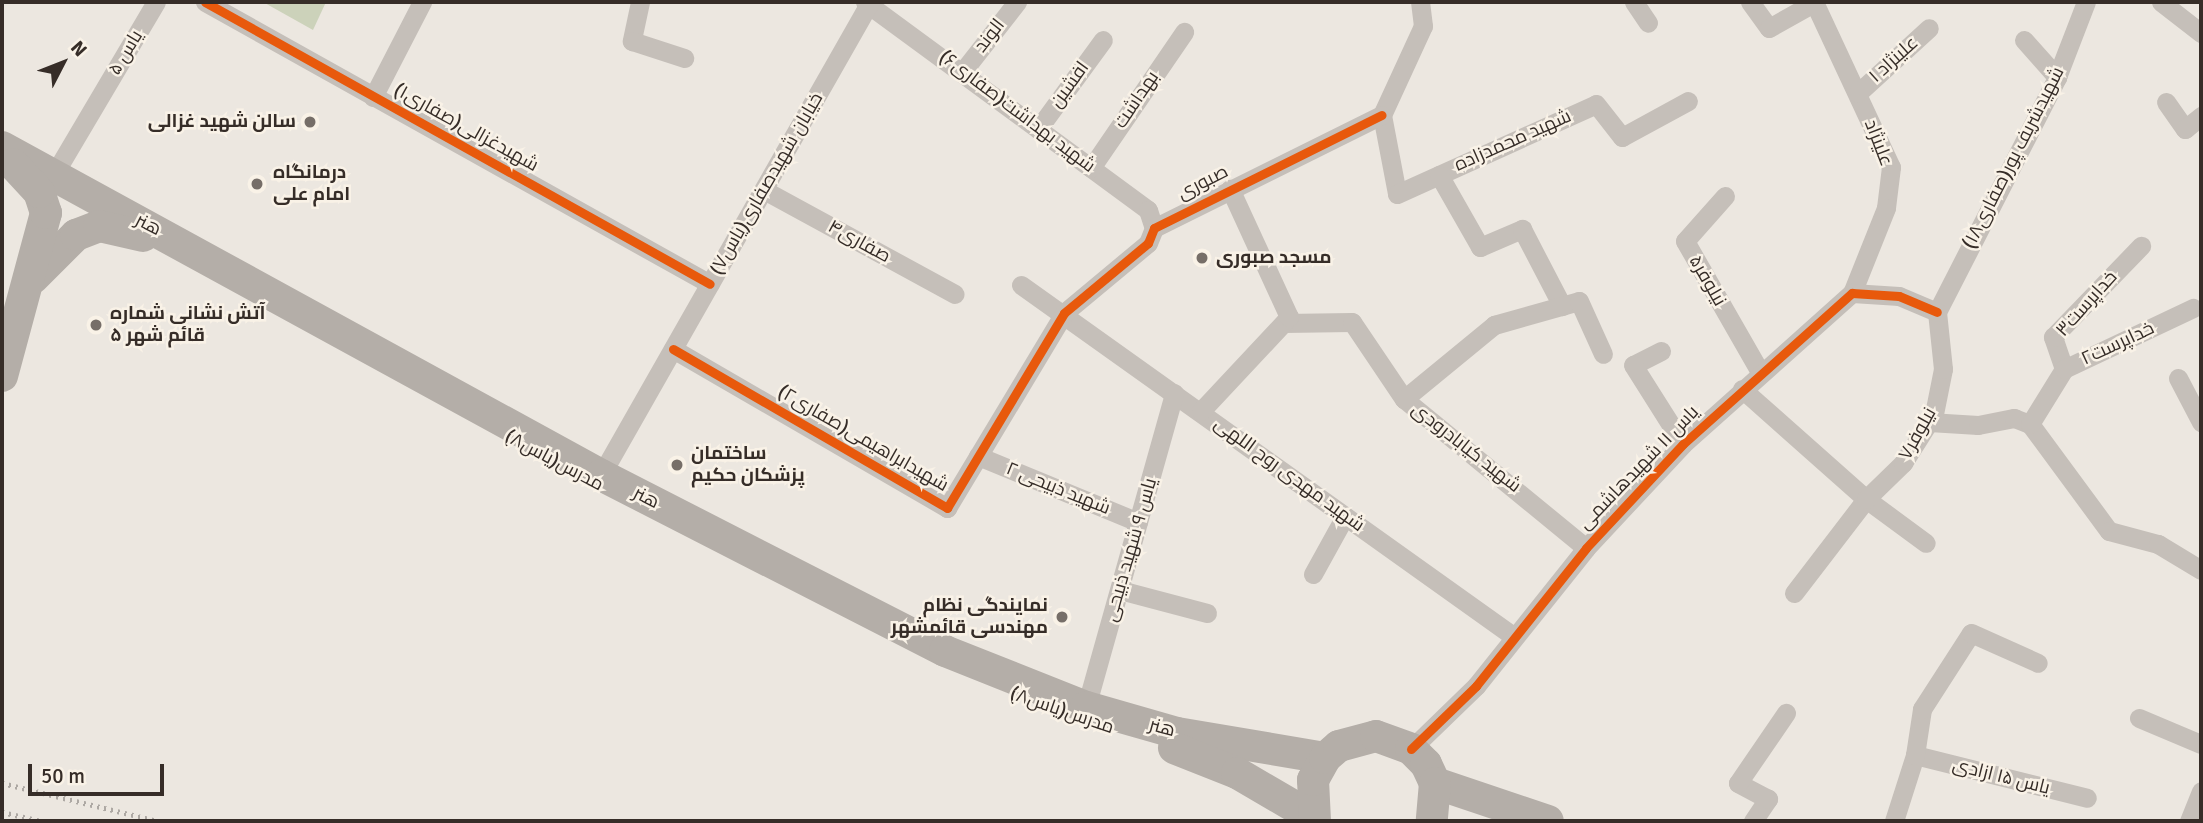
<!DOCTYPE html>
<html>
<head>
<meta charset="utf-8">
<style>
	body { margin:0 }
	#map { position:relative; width:2203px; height:823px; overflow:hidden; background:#ece7e0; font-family:Signika,Cairo,sans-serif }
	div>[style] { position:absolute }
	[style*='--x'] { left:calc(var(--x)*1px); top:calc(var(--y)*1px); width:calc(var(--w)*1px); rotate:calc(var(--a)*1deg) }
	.green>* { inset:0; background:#ccd2ba }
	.street>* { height:19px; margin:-9.5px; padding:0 9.5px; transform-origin:9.5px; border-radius:9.5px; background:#c5bfb9 }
	.primary>* { height:32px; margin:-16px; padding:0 16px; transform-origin:16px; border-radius:16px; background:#b4aea8 }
	.rail>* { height:5px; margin-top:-2.5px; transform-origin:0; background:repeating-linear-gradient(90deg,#ada8a3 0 2px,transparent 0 7px) }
	.cycleway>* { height:9px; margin:-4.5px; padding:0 4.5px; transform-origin:4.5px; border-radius:4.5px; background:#e8590c }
	.dots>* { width:19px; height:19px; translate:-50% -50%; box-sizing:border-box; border:4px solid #f9f2e7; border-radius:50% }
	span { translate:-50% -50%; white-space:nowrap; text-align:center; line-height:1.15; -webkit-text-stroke:5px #f9f2e7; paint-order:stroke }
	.street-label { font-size:19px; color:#362d28 }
	.poi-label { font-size:19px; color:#362d28; font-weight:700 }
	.right { translate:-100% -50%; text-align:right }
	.left { translate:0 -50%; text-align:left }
	.frame { position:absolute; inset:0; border:4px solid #362d28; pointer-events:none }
	.north { position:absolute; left:28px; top:28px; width:70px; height:70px; -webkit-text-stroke:5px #f9f2e7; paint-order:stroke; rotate:48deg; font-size:19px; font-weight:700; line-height:28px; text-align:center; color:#362d28 }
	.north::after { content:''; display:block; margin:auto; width:24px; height:32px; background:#362d28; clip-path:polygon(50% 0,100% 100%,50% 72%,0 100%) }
	.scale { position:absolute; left:28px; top:764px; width:136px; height:32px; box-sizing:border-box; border:4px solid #362d28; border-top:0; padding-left:9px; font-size:21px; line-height:24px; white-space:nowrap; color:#362d28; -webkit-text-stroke:5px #f9f2e7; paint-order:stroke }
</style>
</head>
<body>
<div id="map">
	<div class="green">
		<i style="clip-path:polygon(263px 2px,326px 2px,313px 30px)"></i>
	</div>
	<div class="street">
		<i style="--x:205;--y:2;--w:578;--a:29.18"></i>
		<i style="--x:640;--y:2;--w:40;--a:102"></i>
		<i style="--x:632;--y:41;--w:55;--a:18.1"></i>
		<i style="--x:865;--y:2;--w:351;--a:36.3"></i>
		<i style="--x:1148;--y:210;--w:19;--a:72"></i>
		<i style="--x:1634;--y:2;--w:25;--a:56"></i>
		<i style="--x:1750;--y:2;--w:32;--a:54"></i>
		<i style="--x:1769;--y:28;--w:47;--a:-29.3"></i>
		<i style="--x:1814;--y:2;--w:182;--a:65"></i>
		<i style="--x:1891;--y:167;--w:41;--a:97"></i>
		<i style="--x:1886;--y:208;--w:92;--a:111.8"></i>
		<i style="--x:2161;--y:2;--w:51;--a:37.8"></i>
		<i style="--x:2024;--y:40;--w:50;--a:48.3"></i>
		<i style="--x:963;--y:71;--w:88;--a:-52"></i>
		<i style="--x:1858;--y:93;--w:96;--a:-42.5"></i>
		<i style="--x:373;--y:97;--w:107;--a:-62.7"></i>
		<i style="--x:2166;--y:102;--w:33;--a:55"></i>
		<i style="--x:2185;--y:129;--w:21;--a:-39"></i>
		<i style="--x:1382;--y:115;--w:80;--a:79.2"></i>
		<i style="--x:1397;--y:194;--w:218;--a:-24.3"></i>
		<i style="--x:1596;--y:104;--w:42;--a:51.8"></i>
		<i style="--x:1622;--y:137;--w:75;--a:-28.6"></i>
		<i style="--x:1382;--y:115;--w:98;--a:-65.3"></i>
		<i style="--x:1423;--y:26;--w:24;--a:-97"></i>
		<i style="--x:1038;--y:129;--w:110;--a:-53.9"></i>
		<i style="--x:1091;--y:168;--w:165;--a:-55.6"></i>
		<i style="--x:1439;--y:175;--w:83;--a:60.3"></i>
		<i style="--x:1480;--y:247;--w:46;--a:-23.2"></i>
		<i style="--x:1522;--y:229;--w:87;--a:62.5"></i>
		<i style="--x:53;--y:176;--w:202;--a:-59.4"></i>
		<i style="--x:764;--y:190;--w:217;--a:28.6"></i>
		<i style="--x:1725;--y:196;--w:60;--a:131.6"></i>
		<i style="--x:1685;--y:241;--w:151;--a:60.2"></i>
		<i style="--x:1021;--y:285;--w:604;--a:35.5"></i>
		<i style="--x:1937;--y:312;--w:264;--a:-62.9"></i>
		<i style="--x:2057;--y:77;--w:80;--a:-68.9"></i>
		<i style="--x:1284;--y:323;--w:68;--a:-0.8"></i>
		<i style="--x:1352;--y:322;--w:93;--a:56"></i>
		<i style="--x:1404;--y:399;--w:235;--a:39.3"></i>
		<i style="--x:673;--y:349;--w:317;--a:30.1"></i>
		<i style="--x:947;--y:508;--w:227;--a:-59"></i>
		<i style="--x:1064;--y:313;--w:109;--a:-39.8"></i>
		<i style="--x:1148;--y:243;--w:16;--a:-68"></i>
		<i style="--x:1154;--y:228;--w:254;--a:-26.4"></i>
		<i style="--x:1661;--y:351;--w:31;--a:153"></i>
		<i style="--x:1633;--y:365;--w:93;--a:57.7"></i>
		<i style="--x:2064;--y:369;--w:34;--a:-109"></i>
		<i style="--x:2053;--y:337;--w:127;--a:-46"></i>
		<i style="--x:2178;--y:378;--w:50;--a:62.4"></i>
		<i style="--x:1742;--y:389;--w:166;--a:41.6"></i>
		<i style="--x:1866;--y:499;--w:74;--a:36.3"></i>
		<i style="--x:1404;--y:399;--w:117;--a:-39.4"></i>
		<i style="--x:1494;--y:325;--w:88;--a:-15.8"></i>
		<i style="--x:1579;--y:301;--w:58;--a:65.6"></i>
		<i style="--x:1201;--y:411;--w:129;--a:-46.9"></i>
		<i style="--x:1289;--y:317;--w:141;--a:-114.7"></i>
		<i style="--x:1929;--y:422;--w:49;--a:3.5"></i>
		<i style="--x:1978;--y:425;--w:37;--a:-11"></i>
		<i style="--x:2014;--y:418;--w:17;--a:21"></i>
		<i style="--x:2030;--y:424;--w:133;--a:53.6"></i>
		<i style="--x:2109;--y:531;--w:51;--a:14.9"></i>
		<i style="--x:2158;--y:544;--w:50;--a:31.2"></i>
		<i style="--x:2030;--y:424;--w:65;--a:-58.3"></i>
		<i style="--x:2064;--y:369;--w:143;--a:-25.3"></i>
		<i style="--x:978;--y:456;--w:173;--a:22.4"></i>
		<i style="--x:601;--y:475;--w:544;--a:-60.37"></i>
		<i style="--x:1313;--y:574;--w:66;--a:-61.1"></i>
		<i style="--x:1120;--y:590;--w:90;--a:14.8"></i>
		<i style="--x:1794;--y:593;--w:118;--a:-52.5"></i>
		<i style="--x:1866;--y:499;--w:52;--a:-44.2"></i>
		<i style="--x:1903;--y:463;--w:58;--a:-57.7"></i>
		<i style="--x:1934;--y:414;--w:46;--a:-78.7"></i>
		<i style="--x:1943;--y:369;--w:57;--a:-96"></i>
		<i style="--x:1086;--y:707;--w:326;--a:-74.3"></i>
		<i style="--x:2139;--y:718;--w:67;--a:22.8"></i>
		<i style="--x:1411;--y:749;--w:91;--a:-44.1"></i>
		<i style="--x:1476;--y:686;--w:176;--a:-51.4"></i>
		<i style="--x:1586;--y:548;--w:142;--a:-47"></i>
		<i style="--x:1683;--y:444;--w:227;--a:-41.8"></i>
		<i style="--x:1852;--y:293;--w:47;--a:3.7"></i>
		<i style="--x:1899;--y:296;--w:41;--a:22.8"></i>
		<i style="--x:1915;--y:755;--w:177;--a:14"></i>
		<i style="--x:1753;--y:821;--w:27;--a:-56"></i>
		<i style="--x:1768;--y:799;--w:34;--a:-152"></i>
		<i style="--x:1738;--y:783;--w:85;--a:-55.6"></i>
		<i style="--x:1894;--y:821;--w:69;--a:-72.3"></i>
		<i style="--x:1915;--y:755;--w:47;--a:-81.3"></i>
		<i style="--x:1922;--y:709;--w:90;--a:-57.2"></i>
		<i style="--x:1971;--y:633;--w:73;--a:24.1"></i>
		<i style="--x:2189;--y:821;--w:32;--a:-68"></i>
	</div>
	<div class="primary">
		<i style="--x:2;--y:147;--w:683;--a:28.7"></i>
		<i style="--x:601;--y:475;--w:386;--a:27.1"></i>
		<i style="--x:945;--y:651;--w:152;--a:21.7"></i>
		<i style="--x:1086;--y:707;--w:95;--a:15.9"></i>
		<i style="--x:1177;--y:733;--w:150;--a:9.6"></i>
		<i style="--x:33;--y:278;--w:61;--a:-45"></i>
		<i style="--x:76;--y:235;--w:25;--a:-21"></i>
		<i style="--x:99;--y:226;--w:45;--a:12.8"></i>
		<i style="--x:2;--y:376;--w:169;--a:-74.9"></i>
		<i style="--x:46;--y:213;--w:22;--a:-108"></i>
		<i style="--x:39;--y:192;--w:38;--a:-133"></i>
		<i style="--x:1174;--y:748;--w:68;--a:21.6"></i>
		<i style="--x:1237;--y:773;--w:89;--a:30.3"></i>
		<i style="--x:1435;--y:783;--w:119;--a:18.6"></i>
		<i style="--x:1315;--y:821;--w:41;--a:-92.8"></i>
		<i style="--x:1313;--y:780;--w:25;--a:-61"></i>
		<i style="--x:1325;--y:758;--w:18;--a:-41"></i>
		<i style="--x:1339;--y:746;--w:38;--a:-15"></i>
		<i style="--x:1376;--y:736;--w:37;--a:20"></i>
		<i style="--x:1411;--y:749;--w:21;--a:45"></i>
		<i style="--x:1426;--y:764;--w:21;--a:65"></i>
		<i style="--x:1435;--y:783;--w:38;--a:95"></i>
	</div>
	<div class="rail">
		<i style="--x:2;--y:783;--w:161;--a:13.7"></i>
		<i style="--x:2;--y:812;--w:39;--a:13"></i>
	</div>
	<div class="cycleway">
		<i style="--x:205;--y:2;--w:578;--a:29.18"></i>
		<i style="--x:673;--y:349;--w:317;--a:30.1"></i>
		<i style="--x:947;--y:508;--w:227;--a:-59"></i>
		<i style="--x:1064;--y:313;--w:109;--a:-39.8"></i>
		<i style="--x:1148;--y:243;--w:16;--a:-68"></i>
		<i style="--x:1154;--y:228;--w:254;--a:-26.4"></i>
		<i style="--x:1411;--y:749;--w:91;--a:-44.1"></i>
		<i style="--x:1476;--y:686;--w:176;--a:-51.4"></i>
		<i style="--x:1586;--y:548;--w:142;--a:-47"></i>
		<i style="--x:1683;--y:444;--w:227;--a:-41.8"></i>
		<i style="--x:1852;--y:293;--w:47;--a:3.7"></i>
		<i style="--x:1899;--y:296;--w:41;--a:22.8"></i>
	</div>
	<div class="dots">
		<i style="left:310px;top:122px;background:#766e68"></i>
		<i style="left:257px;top:184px;background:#766e68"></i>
		<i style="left:1202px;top:258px;background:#766e68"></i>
		<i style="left:96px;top:325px;background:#766e68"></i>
		<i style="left:677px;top:465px;background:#766e68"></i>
		<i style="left:1062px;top:617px;background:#766e68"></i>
	</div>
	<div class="street-label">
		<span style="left:990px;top:36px;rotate:-52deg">الوند</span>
		<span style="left:126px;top:53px;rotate:-59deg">یاس ۵</span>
		<span style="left:1894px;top:60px;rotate:-42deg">علینژاد ۱</span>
		<span style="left:1070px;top:85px;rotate:-54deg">افشین</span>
		<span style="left:1137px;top:100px;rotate:-56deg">بهداشت</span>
		<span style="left:1017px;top:112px;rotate:37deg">شهید بهداشت(صفاری۶)</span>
		<span style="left:466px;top:128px;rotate:29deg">شهیدغزالی(صفاری۱)</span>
		<span style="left:1513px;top:141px;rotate:-24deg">شهید محمدزاده</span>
		<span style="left:1878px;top:143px;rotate:69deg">علینژاد</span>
		<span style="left:2014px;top:158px;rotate:-63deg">شهیدشریف پور(صفاری۱۸)</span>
		<span style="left:1203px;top:183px;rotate:-27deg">صبوری</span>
		<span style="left:767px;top:184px;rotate:-60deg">خیابان شهیدصفاری(یاس۷)</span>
		<span style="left:148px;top:225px;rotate:27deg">هنر</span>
		<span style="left:859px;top:242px;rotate:29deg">صفاری۴</span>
		<span style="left:1707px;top:281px;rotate:60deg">نیلوفر۵</span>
		<span style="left:2087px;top:304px;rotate:-48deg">خداپرست۳</span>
		<span style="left:2118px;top:344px;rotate:-25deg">خداپرست۲</span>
		<span style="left:1918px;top:434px;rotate:-61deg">نیلوفر۷</span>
		<span style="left:863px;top:439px;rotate:30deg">شهیدابراهیمی(صفاری۲)</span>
		<span style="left:1466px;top:448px;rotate:38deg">شهید کیابادرودی</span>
		<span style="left:554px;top:461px;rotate:28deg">مدرس(یاس۸)</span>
		<span style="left:1639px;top:468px;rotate:-46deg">یاس ۱۱ شهیدهاشمی</span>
		<span style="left:1289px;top:475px;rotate:36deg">شهید مهدی روح اللهی</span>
		<span style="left:1058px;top:489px;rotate:22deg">شهید ذبیحی ۲</span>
		<span style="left:646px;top:498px;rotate:27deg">هنر</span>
		<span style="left:1131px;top:550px;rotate:-74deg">یاس ۹ شهید ذبیحی</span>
		<span style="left:1062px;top:711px;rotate:19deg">مدرس(یاس۸)</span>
		<span style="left:1162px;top:728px;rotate:15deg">هنر</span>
		<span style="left:2001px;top:777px;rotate:14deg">یاس ۱۵ ازادی</span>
	</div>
	<div class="poi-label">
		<span class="right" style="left:296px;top:122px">سالن شهید غزالی</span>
		<span class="left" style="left:273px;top:184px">درمانگاه<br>امام علی</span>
		<span class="left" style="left:1216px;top:258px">مسجد صبوری</span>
		<span class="left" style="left:110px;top:325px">آتش نشانی شماره<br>۵ قائم شهر</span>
		<span class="left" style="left:691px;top:465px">ساختمان<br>پزشکان حکیم</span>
		<span class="right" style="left:1048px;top:617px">نمایندگی نظام<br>مهندسی قائمشهر</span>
	</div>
	<div class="frame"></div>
	<div class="north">N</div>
	<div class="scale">50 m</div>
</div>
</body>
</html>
